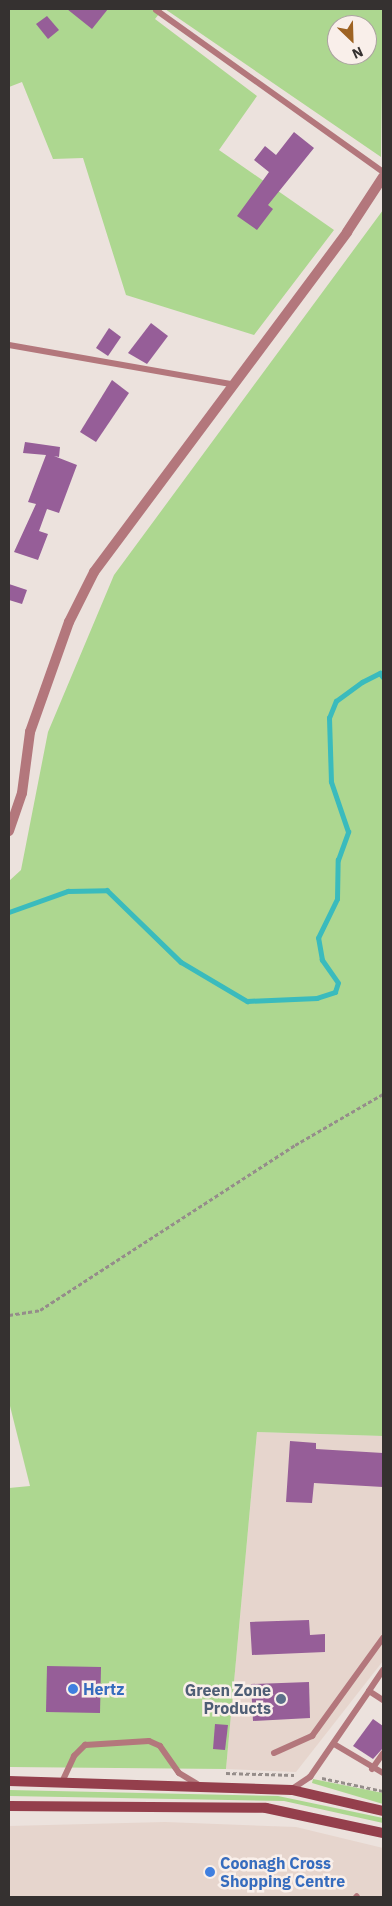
<!DOCTYPE html>
<html>
<head>
<meta charset="utf-8">
<style>
	body { margin:0 }
	#map { position:relative; width:392px; height:1906px; overflow:hidden; background:#ece2dd; font-family:"IBM Plex Sans",sans-serif }
	div>[style] { position:absolute }
	[style*='--x'] { left:calc(var(--x)*1px); top:calc(var(--y)*1px); width:calc(var(--w)*1px); rotate:calc(var(--a)*1deg) }
	.built>* { inset:0; background:#e6d5cd }
	.green>* { inset:0; background:#add790 }
	.stream>* { height:4.5px; margin:-2.25px; padding:0 2.25px; transform-origin:2.25px; border-radius:2.25px; background:#3abbbd }
	.building>* { inset:0; background:#965e98 }
	.path>* { height:2.5px; margin-top:-1.25px; transform-origin:0; background:repeating-linear-gradient(90deg,#958d8a 0 4px,transparent 0 6.5px) }
	.service>* { height:6px; margin:-3px; padding:0 3px; transform-origin:3px; border-radius:3px; background:#b3777c }
	.minor>* { height:10px; margin:-5px; padding:0 5px; transform-origin:5px; border-radius:5px; background:#b3777c }
	.secondary>* { height:10px; margin:-5px; padding:0 5px; transform-origin:5px; border-radius:5px; background:#943f4c }
	.dots>* { width:14px; height:14px; translate:-50% -50%; box-sizing:border-box; border:2px solid #f9efea; border-radius:50% }
	span { translate:-50% -50%; white-space:nowrap; text-align:center; line-height:1.15; -webkit-text-stroke:5px #f9efea; paint-order:stroke }
	.shop-label { font-size:16px; color:#366cbe; font-weight:700 }
	.left { translate:0 -50%; text-align:left }
	.service-label { font-size:16px; color:#4e5e75; font-weight:700 }
	.right { translate:-100% -50%; text-align:right }
	.frame { position:absolute; inset:0; border:10px solid #353130; pointer-events:none }
	.north { position:absolute; left:327px; top:15px; width:50px; height:50px; box-sizing:border-box; background:#f9efea; border:1px solid #aba3a0; border-radius:50%; rotate:156deg; font-size:14px; font-weight:700; line-height:20px; text-align:center; color:#353130 }
	.north::after { content:''; display:block; margin:auto; width:18px; height:22px; background:#9e6323; clip-path:polygon(50% 0,100% 100%,50% 72%,0 100%) }
</style>
</head>
<body>
<div id="map">
	<div class="built">
		<i style="clip-path:polygon(257px 1432px,383px 1436px,383px 1661px,296px 1772px,226px 1769px)"></i>
		<i style="clip-path:polygon(165px 1822px,296px 1827px,383px 1848px,383px 1897px,9px 1897px,9px 1826px)"></i>
	</div>
	<div class="green">
		<i style="clip-path:polygon(9px 9px,163px 9px,155px 19px,257px 96px,219px 150px,334px 230px,254px 335px,126px 295px,83px 158px,53px 159px,22px 82px,9px 87px)"></i>
		<i style="clip-path:polygon(evenodd,165px 9px,383px 9px,381px 157px,165px 9px,337px 25px,367px 25px,367px 55px,337px 55px,337px 25px)"></i>
		<i style="clip-path:polygon(383px 210px,383px 1436px,257px 1432px,226px 1769px,9px 1767px,9px 1488px,30px 1486px,9px 1402px,9px 881px,21px 870px,48px 732px,114px 575px)"></i>
		<i style="clip-path:polygon(313px 1779px,383px 1793px,383px 1804px,312px 1783px)"></i>
		<i style="clip-path:polygon(9px 1790px,278px 1796px,383px 1818px,383px 1823px,284px 1801px,9px 1796px)"></i>
	</div>
	<div class="stream">
		<i style="--x:9;--y:912;--w:63;--a:-19.6"></i>
		<i style="--x:68;--y:891;--w:39;--a:-1"></i>
		<i style="--x:107;--y:890;--w:103;--a:44.2"></i>
		<i style="--x:181;--y:962;--w:77;--a:30.6"></i>
		<i style="--x:247;--y:1001;--w:70;--a:-2.5"></i>
		<i style="--x:317;--y:998;--w:19;--a:-18"></i>
		<i style="--x:335;--y:992;--w:9;--a:-72"></i>
		<i style="--x:338;--y:983;--w:28;--a:-125"></i>
		<i style="--x:322;--y:960;--w:22;--a:-100"></i>
		<i style="--x:318;--y:938;--w:43;--a:-64"></i>
		<i style="--x:337;--y:899;--w:39;--a:-89"></i>
		<i style="--x:338;--y:860;--w:30;--a:-70"></i>
		<i style="--x:348;--y:832;--w:53;--a:-108.8"></i>
		<i style="--x:331;--y:782;--w:64;--a:-91.8"></i>
		<i style="--x:329;--y:718;--w:18;--a:-68"></i>
		<i style="--x:336;--y:701;--w:32;--a:-36"></i>
		<i style="--x:362;--y:682;--w:20;--a:-27"></i>
		<i style="--x:380;--y:673;--w:5;--a:53"></i>
	</div>
	<div class="building">
		<i style="clip-path:polygon(67px 9px,108px 9px,92px 29px)"></i>
		<i style="clip-path:polygon(47px 16px,59px 30px,48px 39px,36px 24px)"></i>
		<i style="clip-path:polygon(294px 132px,314px 148px,268px 205px,273px 209px,257px 230px,237px 216px,269px 172px,254px 160px,265px 146px,276px 155px)"></i>
		<i style="clip-path:polygon(151px 323px,168px 336px,147px 364px,128px 353px)"></i>
		<i style="clip-path:polygon(109px 328px,121px 337px,108px 356px,96px 348px)"></i>
		<i style="clip-path:polygon(112px 380px,129px 393px,96px 442px,80px 432px)"></i>
		<i style="clip-path:polygon(25px 442px,60px 447px,59px 457px,54px 456px,77px 465px,59px 513px,47px 509px,39px 531px,48px 534px,38px 560px,14px 552px,36px 504px,28px 502px,46px 455px,23px 453px)"></i>
		<i style="clip-path:polygon(9px 584px,27px 590px,22px 604px,9px 600px)"></i>
		<i style="clip-path:polygon(290px 1441px,316px 1443px,316px 1449px,383px 1453px,383px 1487px,314px 1483px,312px 1503px,286px 1502px)"></i>
		<i style="clip-path:polygon(309px 1620px,310px 1635px,325px 1634px,325px 1652px,252px 1655px,250px 1622px)"></i>
		<i style="clip-path:polygon(47px 1666px,101px 1667px,100px 1713px,46px 1712px)"></i>
		<i style="clip-path:polygon(309px 1682px,310px 1718px,253px 1721px,251px 1684px)"></i>
		<i style="clip-path:polygon(373px 1719px,383px 1726px,383px 1748px,373px 1759px,353px 1746px)"></i>
		<i style="clip-path:polygon(215px 1724px,228px 1725px,225px 1750px,213px 1749px)"></i>
	</div>
	<div class="path">
		<i style="--x:9;--y:1315;--w:31;--a:-9"></i>
		<i style="--x:40;--y:1310;--w:304;--a:-32.9"></i>
		<i style="--x:295;--y:1145;--w:102;--a:-30.1"></i>
		<i style="--x:226;--y:1773;--w:68;--a:1.7"></i>
		<i style="--x:322;--y:1778;--w:62;--a:12"></i>
	</div>
	<div class="service">
		<i style="--x:156;--y:10;--w:279;--a:35.5"></i>
		<i style="--x:9;--y:345;--w:225;--a:10"></i>
		<i style="--x:383;--y:1670;--w:25;--a:124"></i>
		<i style="--x:369;--y:1691;--w:17;--a:33"></i>
		<i style="--x:334;--y:1744;--w:57;--a:30.6"></i>
		<i style="--x:274;--y:1753;--w:42;--a:-24.1"></i>
		<i style="--x:312;--y:1736;--w:121;--a:-54.1"></i>
		<i style="--x:372;--y:1769;--w:19;--a:-55"></i>
		<i style="--x:62;--y:1782;--w:29;--a:-65"></i>
		<i style="--x:74;--y:1756;--w:16;--a:-45"></i>
		<i style="--x:85;--y:1745;--w:64;--a:-3.6"></i>
		<i style="--x:149;--y:1741;--w:12;--a:24"></i>
		<i style="--x:160;--y:1746;--w:33;--a:55"></i>
		<i style="--x:179;--y:1773;--w:21;--a:31"></i>
		<i style="--x:292;--y:1789;--w:22;--a:-34"></i>
		<i style="--x:310;--y:1777;--w:104;--a:-55.5"></i>
		<i style="--x:356;--y:1897;--w:1;--a:-45"></i>
	</div>
	<div class="minor">
		<i style="--x:9;--y:831;--w:40;--a:-71.1"></i>
		<i style="--x:22;--y:793;--w:62;--a:-82.5"></i>
		<i style="--x:30;--y:732;--w:117;--a:-70.5"></i>
		<i style="--x:69;--y:622;--w:56;--a:-63.4"></i>
		<i style="--x:94;--y:572;--w:424;--a:-53.3"></i>
		<i style="--x:347;--y:232;--w:66;--a:-56.8"></i>
	</div>
	<div class="secondary">
		<i style="--x:9;--y:1781;--w:283;--a:1.8"></i>
		<i style="--x:292;--y:1790;--w:93;--a:13"></i>
		<i style="--x:9;--y:1806;--w:257;--a:0.4"></i>
		<i style="--x:266;--y:1808;--w:120;--a:12.1"></i>
	</div>
	<div class="dots">
		<i style="left:73px;top:1689px;background:#3f7fe0"></i>
		<i style="left:281px;top:1699px;background:#5c6f8a"></i>
		<i style="left:210px;top:1872px;background:#3f7fe0"></i>
	</div>
	<div class="shop-label">
		<span class="left" style="left:83px;top:1689px">Hertz</span>
		<span class="left" style="left:220px;top:1872px">Coonagh Cross<br>Shopping Centre</span>
	</div>
	<div class="service-label">
		<span class="right" style="left:271px;top:1699px">Green Zone<br>Products</span>
	</div>
	<div class="frame"></div>
	<div class="north">N</div>
</div>
</body>
</html>
